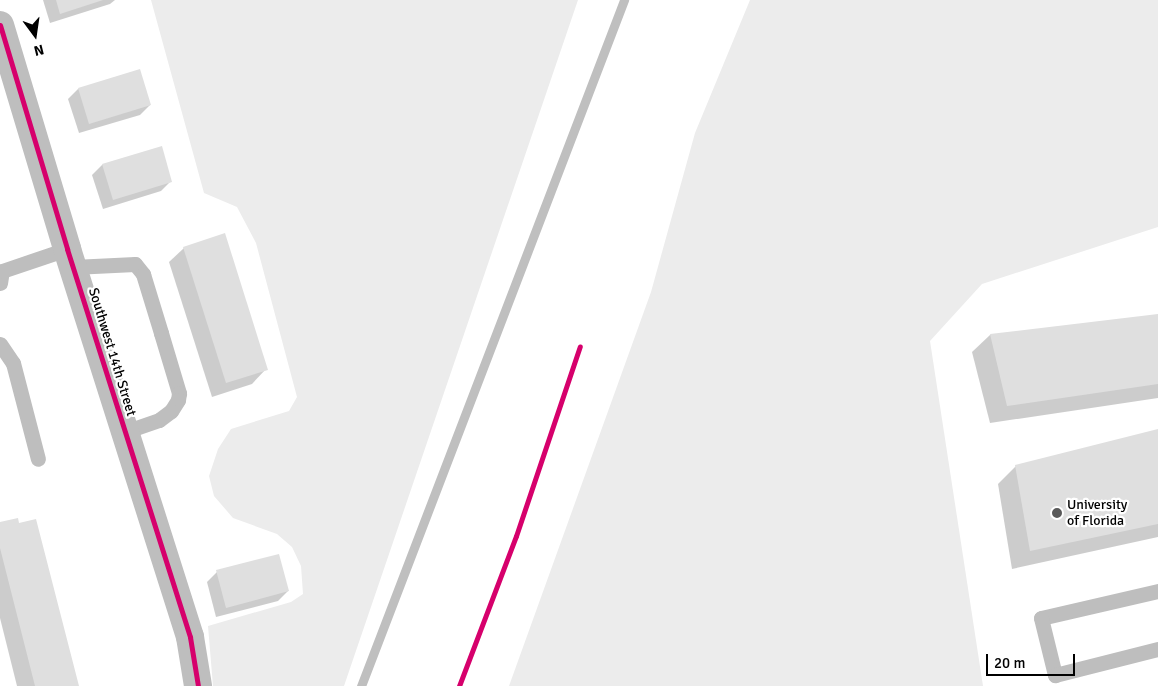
<!DOCTYPE html>
<html>
<head>
<meta charset="utf-8">
<style>
	body { margin:0 }
	#map { position:relative; width:1158px; height:686px; overflow:hidden; background:#fff; font-family:Signika,sans-serif }
	div>[style] { position:absolute }
	[style*='--x'] { left:calc(var(--x)*1px); top:calc(var(--y)*1px); width:calc(var(--w)*1px); rotate:calc(var(--a)*1deg) }
	.green>* { inset:0; background:#ececec }
	.shadow>* { inset:0; background:#0003 }
	.stream>* { height:9px; margin:-4.5px; padding:0 4.5px; transform-origin:4.5px; border-radius:4.5px; background:#bfbfbf }
	.building>* { inset:0; background:#dfdfdf }
	.service>* { height:15px; margin:-7.5px; padding:0 7.5px; transform-origin:7.5px; border-radius:7.5px; background:#bebebe }
	.minor>* { height:28px; margin:-14px; padding:0 14px; transform-origin:14px; border-radius:14px; background:#bebebe }
	.cycleway>* { height:5px; margin:-2.5px; padding:0 2.5px; transform-origin:2.5px; border-radius:2.5px; background:#d6006c }
	.dots>* { width:14px; height:14px; translate:-50% -50%; box-sizing:border-box; border:2px solid #fff; border-radius:50% }
	span { translate:-50% -50%; white-space:nowrap; text-align:center; line-height:1.15; -webkit-text-stroke:4.5px #fff; paint-order:stroke }
	.street-label { font-size:14px; color:#000 }
	.poi-label { font-size:14px; color:#000 }
	.left { translate:0 -50%; text-align:left }
	.north { position:absolute; left:10px; top:10px; width:50px; height:50px; -webkit-text-stroke:4px #fff; paint-order:stroke; rotate:166deg; font-size:14px; font-weight:700; line-height:20px; text-align:center; color:#000 }
	.north::after { content:''; display:block; margin:auto; width:18px; height:22px; background:#000; clip-path:polygon(50% 0,100% 100%,50% 72%,0 100%) }
	.scale { position:absolute; left:986px; top:654px; width:89px; height:22px; box-sizing:border-box; border:2px solid #000; border-top:0; padding-left:6px; font-size:15px; line-height:18px; white-space:nowrap; color:#000; -webkit-text-stroke:4px #fff; paint-order:stroke }
</style>
</head>
<body>
<div id="map">
	<div class="green">
		<i style="clip-path:polygon(151px 0,578px 0,344px 686px,213px 686px,208px 626px,291px 602px,303px 594px,301px 566px,292px 547px,277px 534px,233px 518px,214px 496px,209px 476px,218px 449px,231px 429px,289px 411px,297px 397px,256px 243px,237px 207px,204px 193px)"></i>
		<i style="clip-path:polygon(750px 0,1158px 0,1158px 227px,982px 284px,930px 341px,983px 686px,509px 686px,651px 292px,695px 133px)"></i>
	</div>
	<div class="shadow">
		<i style="clip-path:polygon(43px 0,115px 0,110px 4px,50px 23px)"></i>
		<i style="clip-path:polygon(78px 89px,150px 105px,140px 115px,79px 133px,68px 99px)"></i>
		<i style="clip-path:polygon(161px 147px,171px 181px,161px 191px,103px 209px,92px 175px,102px 165px)"></i>
		<i style="clip-path:polygon(184px 248px,266px 369px,252px 384px,212px 397px,169px 262px)"></i>
		<i style="clip-path:polygon(1158px 315px,1158px 398px,990px 423px,972px 352px,990px 335px)"></i>
		<i style="clip-path:polygon(1158px 431px,1158px 537px,1012px 569px,998px 484px,1016px 466px)"></i>
		<i style="clip-path:polygon(0 523px,18px 525px,78px 686px,17px 686px,0 618px)"></i>
		<i style="clip-path:polygon(217px 572px,288px 591px,278px 601px,216px 617px,207px 582px)"></i>
	</div>
	<div class="stream">
		<i style="--x:361;--y:686;--w:735;--a:-69.02"></i>
	</div>
	<div class="building">
		<i style="clip-path:polygon(56px 0,103px 0,60px 14px)"></i>
		<i style="clip-path:polygon(140px 69px,151px 105px,89px 124px,78px 88px)"></i>
		<i style="clip-path:polygon(162px 146px,172px 182px,113px 200px,102px 164px)"></i>
		<i style="clip-path:polygon(225px 233px,268px 370px,226px 383px,183px 247px)"></i>
		<i style="clip-path:polygon(1158px 314px,1158px 384px,1007px 406px,990px 334px)"></i>
		<i style="clip-path:polygon(1158px 429px,1158px 524px,1030px 551px,1015px 465px)"></i>
		<i style="clip-path:polygon(18px 518px,19px 523px,36px 519px,79px 686px,35px 686px,0 548px,0 522px)"></i>
		<i style="clip-path:polygon(279px 554px,289px 591px,226px 608px,216px 570px)"></i>
	</div>
	<div class="service">
		<i style="--x:73;--y:267;--w:62;--a:-2.8"></i>
		<i style="--x:135;--y:264;--w:13;--a:51"></i>
		<i style="--x:143;--y:274;--w:62;--a:73"></i>
		<i style="--x:161;--y:333;--w:63;--a:73.3"></i>
		<i style="--x:179;--y:393;--w:7;--a:98"></i>
		<i style="--x:178;--y:400;--w:13;--a:122"></i>
		<i style="--x:171;--y:411;--w:15;--a:143"></i>
		<i style="--x:159;--y:420;--w:36;--a:161"></i>
		<i style="--x:0;--y:283;--w:12;--a:-81"></i>
		<i style="--x:2;--y:271;--w:69;--a:-18.7"></i>
		<i style="--x:0;--y:344;--w:23;--a:56"></i>
		<i style="--x:13;--y:363;--w:99;--a:75.4"></i>
		<i style="--x:1158;--y:591;--w:120;--a:167"></i>
		<i style="--x:1041;--y:618;--w:59;--a:76.2"></i>
		<i style="--x:1055;--y:675;--w:106;--a:-14.2"></i>
	</div>
	<div class="minor">
		<i style="--x:0;--y:25;--w:234;--a:73.3"></i>
		<i style="--x:67;--y:249;--w:407;--a:72.4"></i>
		<i style="--x:190;--y:637;--w:50;--a:80.7"></i>
	</div>
	<div class="cycleway">
		<i style="--x:0;--y:25;--w:234;--a:73.3"></i>
		<i style="--x:67;--y:249;--w:407;--a:72.4"></i>
		<i style="--x:190;--y:637;--w:50;--a:80.7"></i>
		<i style="--x:459;--y:686;--w:160;--a:-69.2"></i>
		<i style="--x:516;--y:536;--w:200;--a:-71.4"></i>
	</div>
	<div class="dots">
		<i style="left:1057px;top:513px;background:#595959"></i>
	</div>
	<div class="street-label">
		<span style="left:112px;top:352px;rotate:73deg">Southwest 14th Street</span>
	</div>
	<div class="poi-label">
		<span class="left" style="left:1067px;top:513px">University<br>of Florida</span>
	</div>
	<div class="north">N</div>
	<div class="scale">20 m</div>
</div>
</body>
</html>
